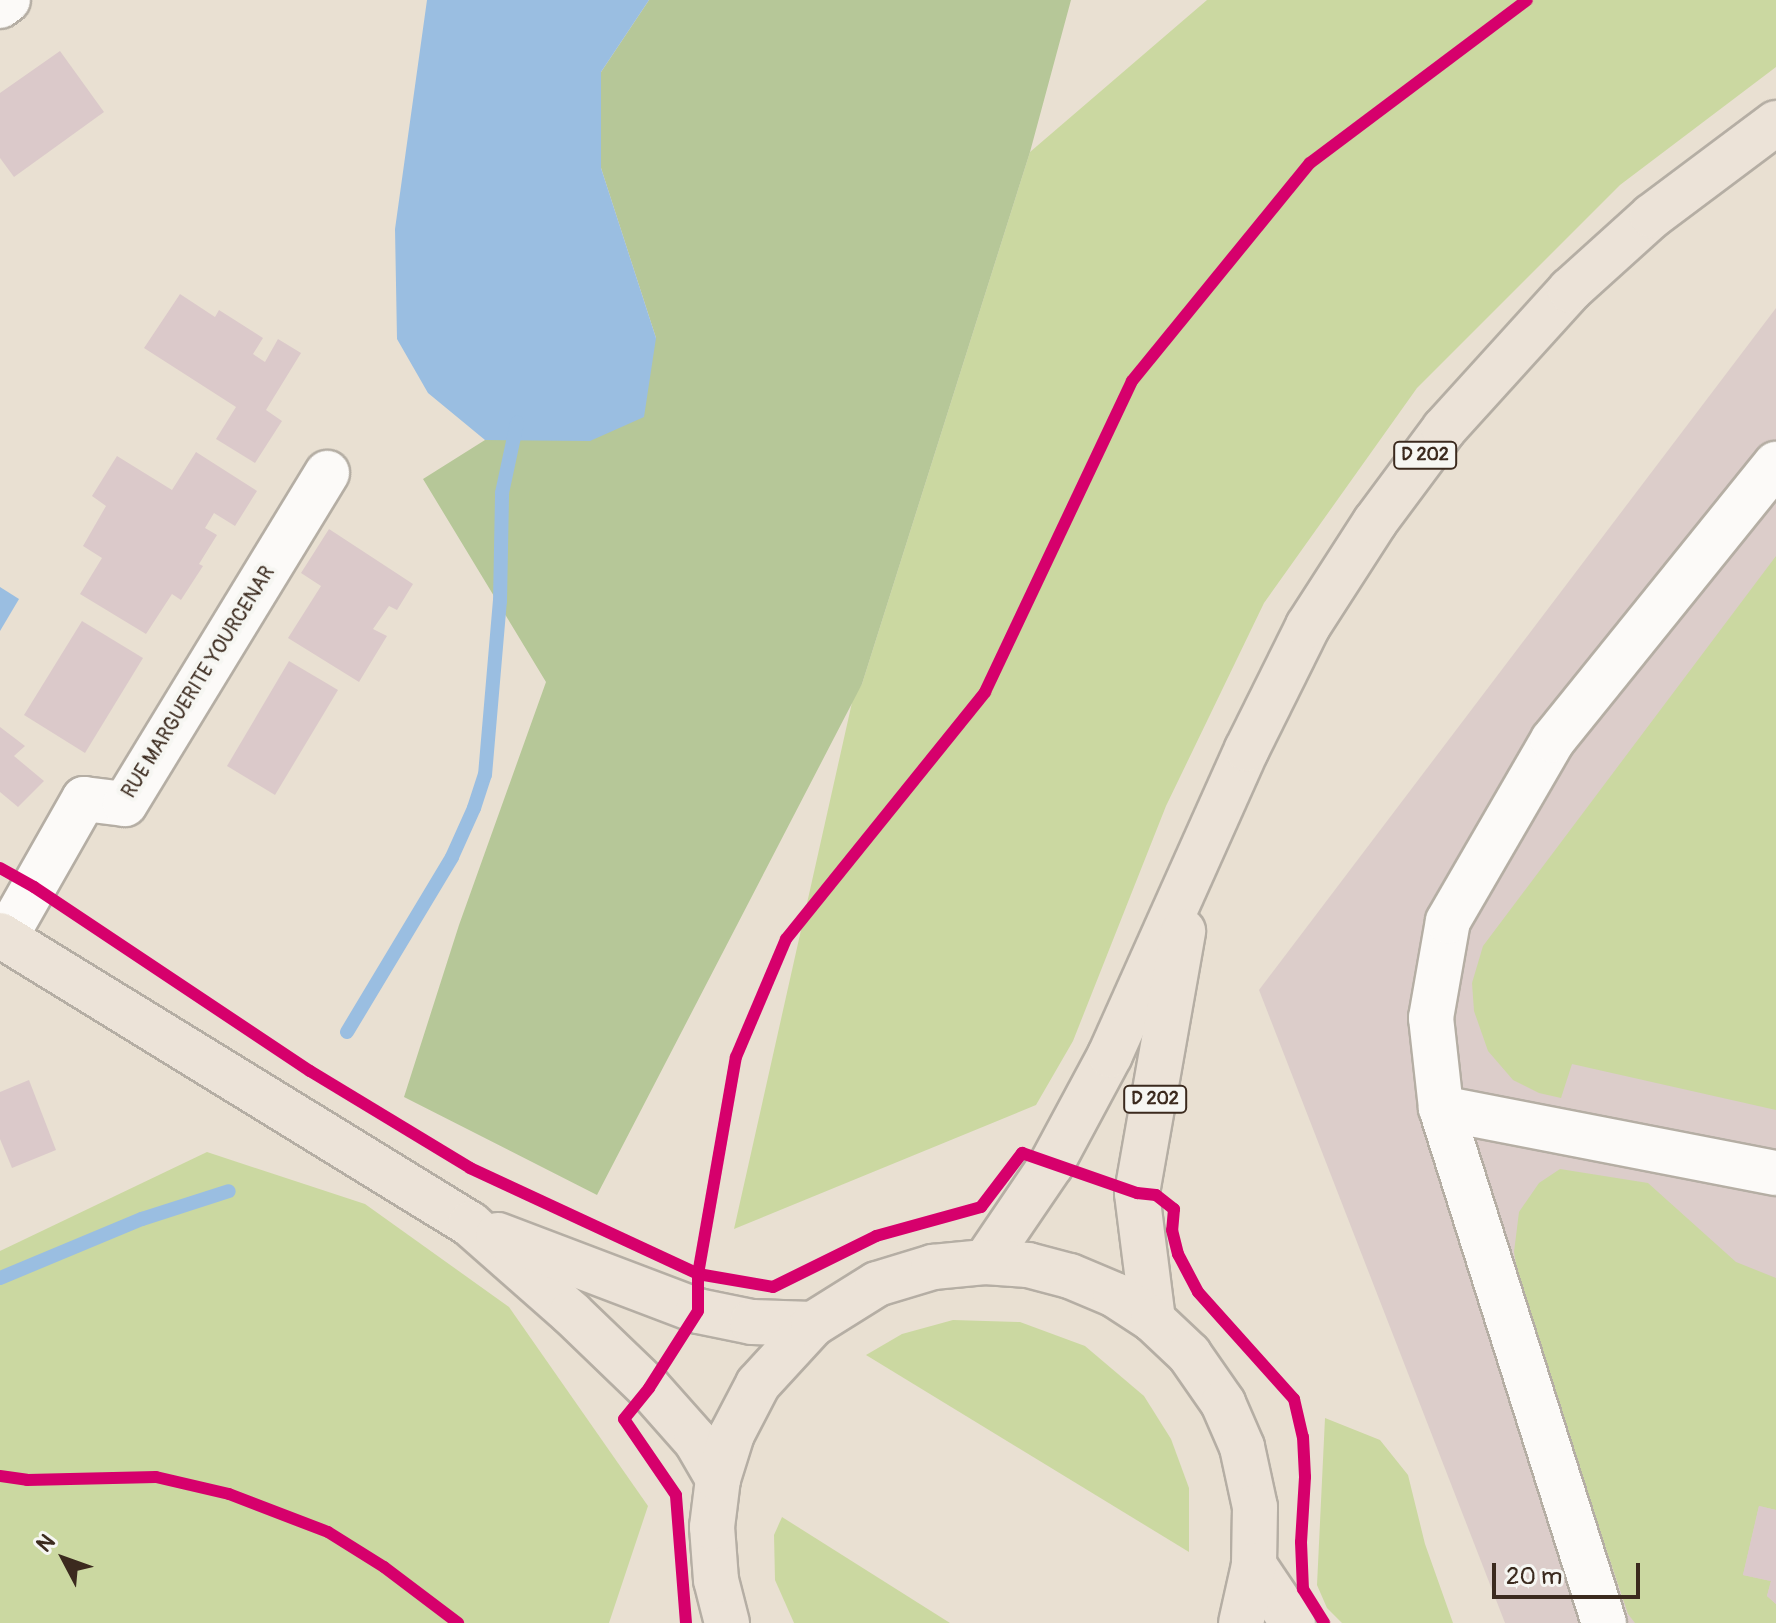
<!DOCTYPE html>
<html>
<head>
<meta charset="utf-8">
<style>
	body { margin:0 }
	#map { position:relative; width:1776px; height:1623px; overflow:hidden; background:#e9e0d2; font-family:Pangolin,sans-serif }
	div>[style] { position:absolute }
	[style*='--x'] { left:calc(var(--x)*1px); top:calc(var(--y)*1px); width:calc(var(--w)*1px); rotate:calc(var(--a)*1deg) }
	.industrial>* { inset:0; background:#dccdca }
	.green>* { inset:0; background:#cbd8a1 }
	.forest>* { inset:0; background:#b6c798 }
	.water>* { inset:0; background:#9abee1 }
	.stream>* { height:14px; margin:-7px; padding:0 7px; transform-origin:7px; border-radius:7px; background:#9abee1 }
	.building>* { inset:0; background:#dbc9ca }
	.roads { filter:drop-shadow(2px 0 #b5aea4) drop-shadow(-2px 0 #b5aea4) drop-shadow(0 2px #b5aea4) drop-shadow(0 -2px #b5aea4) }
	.minor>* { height:44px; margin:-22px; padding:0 22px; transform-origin:22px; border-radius:22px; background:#fcfaf8 }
	.major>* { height:44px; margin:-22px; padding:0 22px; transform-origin:22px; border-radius:22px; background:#ece3d8 }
	.cycleway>* { height:12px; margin:-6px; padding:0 6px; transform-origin:6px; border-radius:6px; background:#d6006c }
	span { translate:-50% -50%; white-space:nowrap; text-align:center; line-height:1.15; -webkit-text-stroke:8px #f6f6f2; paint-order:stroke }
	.shield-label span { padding:2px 6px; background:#f6f6f2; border:2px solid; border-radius:6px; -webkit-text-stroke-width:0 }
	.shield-label { font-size:18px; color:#3b2a1e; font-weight:700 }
	.street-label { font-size:20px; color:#3b2a1e }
	.north { position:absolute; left:24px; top:1519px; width:80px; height:80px; -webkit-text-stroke:6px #f6f6f2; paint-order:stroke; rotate:311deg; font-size:22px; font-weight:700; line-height:32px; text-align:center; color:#3b2a1e }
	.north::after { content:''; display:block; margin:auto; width:28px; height:36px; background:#3b2a1e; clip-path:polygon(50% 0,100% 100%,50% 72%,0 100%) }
	.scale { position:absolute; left:1492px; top:1563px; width:148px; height:36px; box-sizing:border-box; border:4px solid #3b2a1e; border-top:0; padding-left:10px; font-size:24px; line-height:28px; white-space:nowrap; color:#3b2a1e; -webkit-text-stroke:6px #f6f6f2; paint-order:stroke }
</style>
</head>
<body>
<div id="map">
	<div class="industrial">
		<i style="clip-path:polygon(1776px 308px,1776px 1623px,1505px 1623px,1259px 990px)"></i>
	</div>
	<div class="green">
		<i style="clip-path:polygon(1207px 0,1776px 0,1776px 67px,1620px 185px,1417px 388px,1264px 603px,1166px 806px,1073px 1041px,1036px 1105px,734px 1229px,853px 698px,862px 684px,1030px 152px)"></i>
		<i style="clip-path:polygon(1776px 556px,1776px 1110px,1572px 1064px,1561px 1098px,1539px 1093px,1513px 1080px,1488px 1051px,1474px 1011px,1472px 983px,1483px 946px)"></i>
		<i style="clip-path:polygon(207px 1152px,365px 1204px,509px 1307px,648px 1506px,609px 1623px,0 1623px,0 1251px)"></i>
		<i style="clip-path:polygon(1560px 1169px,1648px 1183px,1736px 1262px,1776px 1278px,1776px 1510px,1759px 1506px,1743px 1575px,1771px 1581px,1767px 1596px,1776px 1604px,1776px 1623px,1635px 1623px,1628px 1614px,1521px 1294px,1514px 1252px,1519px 1212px,1539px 1183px)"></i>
		<i style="clip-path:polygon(953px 1320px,1020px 1322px,1085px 1346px,1144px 1396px,1171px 1439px,1189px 1488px,1189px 1552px,866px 1355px,902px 1334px)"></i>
		<i style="clip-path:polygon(1325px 1418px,1380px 1440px,1408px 1475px,1425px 1544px,1453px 1623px,1342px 1623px,1327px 1608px,1317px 1585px)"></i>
		<i style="clip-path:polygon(782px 1517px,950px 1623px,794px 1623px,775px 1580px,774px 1535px)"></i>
	</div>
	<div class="forest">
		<i style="clip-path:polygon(649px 0,1071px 0,1030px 152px,862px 684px,597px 1195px,404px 1097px,459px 925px,546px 682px,423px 479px,485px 440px,514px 440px,656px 338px,601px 168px,601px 72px)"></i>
	</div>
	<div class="water">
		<i style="clip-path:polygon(427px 0,649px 0,601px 72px,601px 168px,656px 338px,644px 417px,590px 441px,485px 440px,428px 393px,397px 339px,395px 229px)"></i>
		<i style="clip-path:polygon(0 587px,19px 599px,0 631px)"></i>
	</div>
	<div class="stream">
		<i style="--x:347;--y:1032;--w:204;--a:-59"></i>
		<i style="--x:452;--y:857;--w:54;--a:-65.8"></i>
		<i style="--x:474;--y:808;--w:35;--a:-72"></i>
		<i style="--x:485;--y:775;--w:175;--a:-85.1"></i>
		<i style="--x:500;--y:601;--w:108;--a:-88.9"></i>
		<i style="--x:502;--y:493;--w:72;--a:-77.9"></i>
		<i style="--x:0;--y:1278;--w:154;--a:-22.6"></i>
		<i style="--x:142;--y:1219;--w:91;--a:-17.8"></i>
	</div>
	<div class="building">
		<i style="clip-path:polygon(60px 51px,104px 112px,14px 177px,0 158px,0 93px)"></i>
		<i style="clip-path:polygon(180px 294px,215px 317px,219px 310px,263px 338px,253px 354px,265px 362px,278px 339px,301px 353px,266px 410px,282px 421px,255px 463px,216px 439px,236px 407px,144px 348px)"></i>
		<i style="clip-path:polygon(196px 452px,257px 491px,235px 526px,214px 513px,205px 528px,217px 535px,199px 564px,203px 566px,181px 600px,172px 594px,146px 634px,80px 594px,102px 558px,83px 546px,106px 506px,92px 496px,117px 456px,172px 490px)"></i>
		<i style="clip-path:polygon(329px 529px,413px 584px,397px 610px,389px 606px,373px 629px,387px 636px,359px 682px,288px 638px,321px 586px,301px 573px)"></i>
		<i style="clip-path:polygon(82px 621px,143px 658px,85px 753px,24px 715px)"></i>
		<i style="clip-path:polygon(289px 661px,338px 690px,275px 795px,227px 766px)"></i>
		<i style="clip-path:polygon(0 727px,25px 746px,14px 756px,44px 781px,18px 807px,0 792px)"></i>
		<i style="clip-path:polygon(29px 1080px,56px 1150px,12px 1168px,0 1139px,0 1092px)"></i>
		<i style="clip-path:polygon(1759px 1506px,1776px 1510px,1776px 1604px,1767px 1596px,1771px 1581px,1743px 1575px)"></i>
	</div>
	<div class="roads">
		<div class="minor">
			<i style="--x:0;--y:6;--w:10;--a:-37"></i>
			<i style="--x:5;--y:938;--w:160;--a:-60.4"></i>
			<i style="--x:84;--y:799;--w:41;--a:7"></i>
			<i style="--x:125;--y:804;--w:388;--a:-58.6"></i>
			<i style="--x:1441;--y:1108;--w:341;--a:11"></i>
			<i style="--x:1604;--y:1623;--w:540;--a:-107.56"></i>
			<i style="--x:1441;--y:1108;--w:91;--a:-96.3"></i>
			<i style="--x:1431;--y:1018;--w:98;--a:-80.1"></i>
			<i style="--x:1448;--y:921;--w:209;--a:-59.9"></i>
			<i style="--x:1553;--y:740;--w:355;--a:-51.1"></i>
		</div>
		<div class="major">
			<i style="--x:0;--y:935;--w:552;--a:31.59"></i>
			<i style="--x:470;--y:1224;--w:135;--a:41.4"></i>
			<i style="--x:571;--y:1313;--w:108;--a:43.9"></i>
			<i style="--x:649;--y:1388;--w:71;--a:48.4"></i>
			<i style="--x:696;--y:1441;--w:44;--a:59.9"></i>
			<i style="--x:498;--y:1235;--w:214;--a:20.8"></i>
			<i style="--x:698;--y:1311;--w:55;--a:11.5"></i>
			<i style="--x:752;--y:1322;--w:61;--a:1.9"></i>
			<i style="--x:985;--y:1262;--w:117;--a:-55.8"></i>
			<i style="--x:1051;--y:1165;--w:125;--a:-61.8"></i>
			<i style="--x:1110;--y:1055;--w:335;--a:-65.9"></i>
			<i style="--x:1247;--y:749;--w:137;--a:-63.6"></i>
			<i style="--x:1308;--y:626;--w:124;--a:-57.2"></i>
			<i style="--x:1375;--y:522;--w:116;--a:-53.4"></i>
			<i style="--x:1444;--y:429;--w:188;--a:-47.8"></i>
			<i style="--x:1570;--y:290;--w:110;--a:-42.1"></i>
			<i style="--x:1652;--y:216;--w:155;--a:-36.9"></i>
			<i style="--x:1153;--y:1320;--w:128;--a:-97.2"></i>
			<i style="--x:1137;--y:1193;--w:266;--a:-80"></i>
			<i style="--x:1254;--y:1565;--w:70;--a:56.1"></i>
			<i style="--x:727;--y:1623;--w:44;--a:-104.3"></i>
			<i style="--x:716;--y:1580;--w:53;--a:-94.3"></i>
			<i style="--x:712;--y:1527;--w:48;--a:-82.9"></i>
			<i style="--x:718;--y:1479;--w:47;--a:-72.7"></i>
			<i style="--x:732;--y:1434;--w:56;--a:-62.5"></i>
			<i style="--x:758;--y:1384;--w:81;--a:-47.5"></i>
			<i style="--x:813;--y:1324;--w:75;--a:-32"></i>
			<i style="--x:877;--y:1284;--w:59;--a:-16.9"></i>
			<i style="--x:933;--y:1267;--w:52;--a:-5.5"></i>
			<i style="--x:985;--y:1262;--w:43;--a:4"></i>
			<i style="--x:1028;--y:1265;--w:43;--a:14.7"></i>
			<i style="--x:1070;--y:1276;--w:49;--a:22.9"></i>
			<i style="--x:1115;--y:1295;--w:45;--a:33.3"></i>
			<i style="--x:1153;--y:1320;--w:50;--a:43.4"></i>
			<i style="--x:1189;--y:1354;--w:60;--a:55.2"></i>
			<i style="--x:1223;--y:1403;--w:48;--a:66.6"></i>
			<i style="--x:1242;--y:1447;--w:61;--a:77.8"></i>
			<i style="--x:1255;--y:1507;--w:58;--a:91"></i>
			<i style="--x:1254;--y:1565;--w:59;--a:102.6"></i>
		</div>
	</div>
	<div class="cycleway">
		<i style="--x:0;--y:868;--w:39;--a:29"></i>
		<i style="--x:34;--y:887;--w:332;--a:33.7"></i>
		<i style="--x:310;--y:1071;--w:187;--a:31.2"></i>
		<i style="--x:470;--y:1168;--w:251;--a:24.9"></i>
		<i style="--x:698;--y:1274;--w:76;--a:9.8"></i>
		<i style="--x:773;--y:1287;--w:115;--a:-26.3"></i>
		<i style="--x:876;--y:1236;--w:109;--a:-15.4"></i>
		<i style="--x:981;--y:1207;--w:68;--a:-52.8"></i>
		<i style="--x:1022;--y:1153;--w:122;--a:19.2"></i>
		<i style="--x:1137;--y:1193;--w:19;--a:6"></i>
		<i style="--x:1156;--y:1195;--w:23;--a:38"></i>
		<i style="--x:1174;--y:1209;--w:21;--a:95"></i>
		<i style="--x:1172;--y:1230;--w:25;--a:76"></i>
		<i style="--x:1178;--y:1254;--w:43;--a:62.2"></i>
		<i style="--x:1198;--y:1292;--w:144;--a:48.1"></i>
		<i style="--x:1294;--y:1399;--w:39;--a:77"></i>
		<i style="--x:1303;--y:1437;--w:40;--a:87.1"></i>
		<i style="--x:1305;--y:1477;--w:65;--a:93.5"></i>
		<i style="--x:1301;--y:1542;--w:47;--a:87.6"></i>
		<i style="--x:1303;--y:1589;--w:40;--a:58"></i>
		<i style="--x:0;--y:1476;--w:27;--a:8"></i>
		<i style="--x:27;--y:1480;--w:129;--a:-1.3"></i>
		<i style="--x:156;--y:1477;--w:75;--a:13.1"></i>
		<i style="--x:229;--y:1494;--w:106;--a:21"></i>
		<i style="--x:328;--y:1532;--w:66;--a:32"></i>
		<i style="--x:384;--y:1567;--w:93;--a:37.1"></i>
		<i style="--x:686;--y:1623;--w:128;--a:-94.5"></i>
		<i style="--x:676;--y:1495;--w:92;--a:-124.4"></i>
		<i style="--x:624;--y:1419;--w:40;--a:-51"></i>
		<i style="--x:649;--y:1388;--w:91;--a:-57.5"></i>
		<i style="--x:698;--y:1311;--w:37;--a:-90"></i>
		<i style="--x:698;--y:1274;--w:220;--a:-80.1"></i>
		<i style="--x:736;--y:1057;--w:128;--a:-67"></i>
		<i style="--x:786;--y:939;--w:317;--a:-51.1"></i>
		<i style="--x:985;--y:692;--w:344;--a:-64.7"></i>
		<i style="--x:1132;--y:381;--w:281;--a:-50.8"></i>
		<i style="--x:1310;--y:163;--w:271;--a:-36.9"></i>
	</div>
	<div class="shield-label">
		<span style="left:1425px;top:455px">D 202</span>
		<span style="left:1155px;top:1099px">D 202</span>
	</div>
	<div class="street-label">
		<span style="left:198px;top:682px;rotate:-58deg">RUE MARGUERITE YOURCENAR</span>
	</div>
	<div class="north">N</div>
	<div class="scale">20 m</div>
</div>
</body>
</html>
